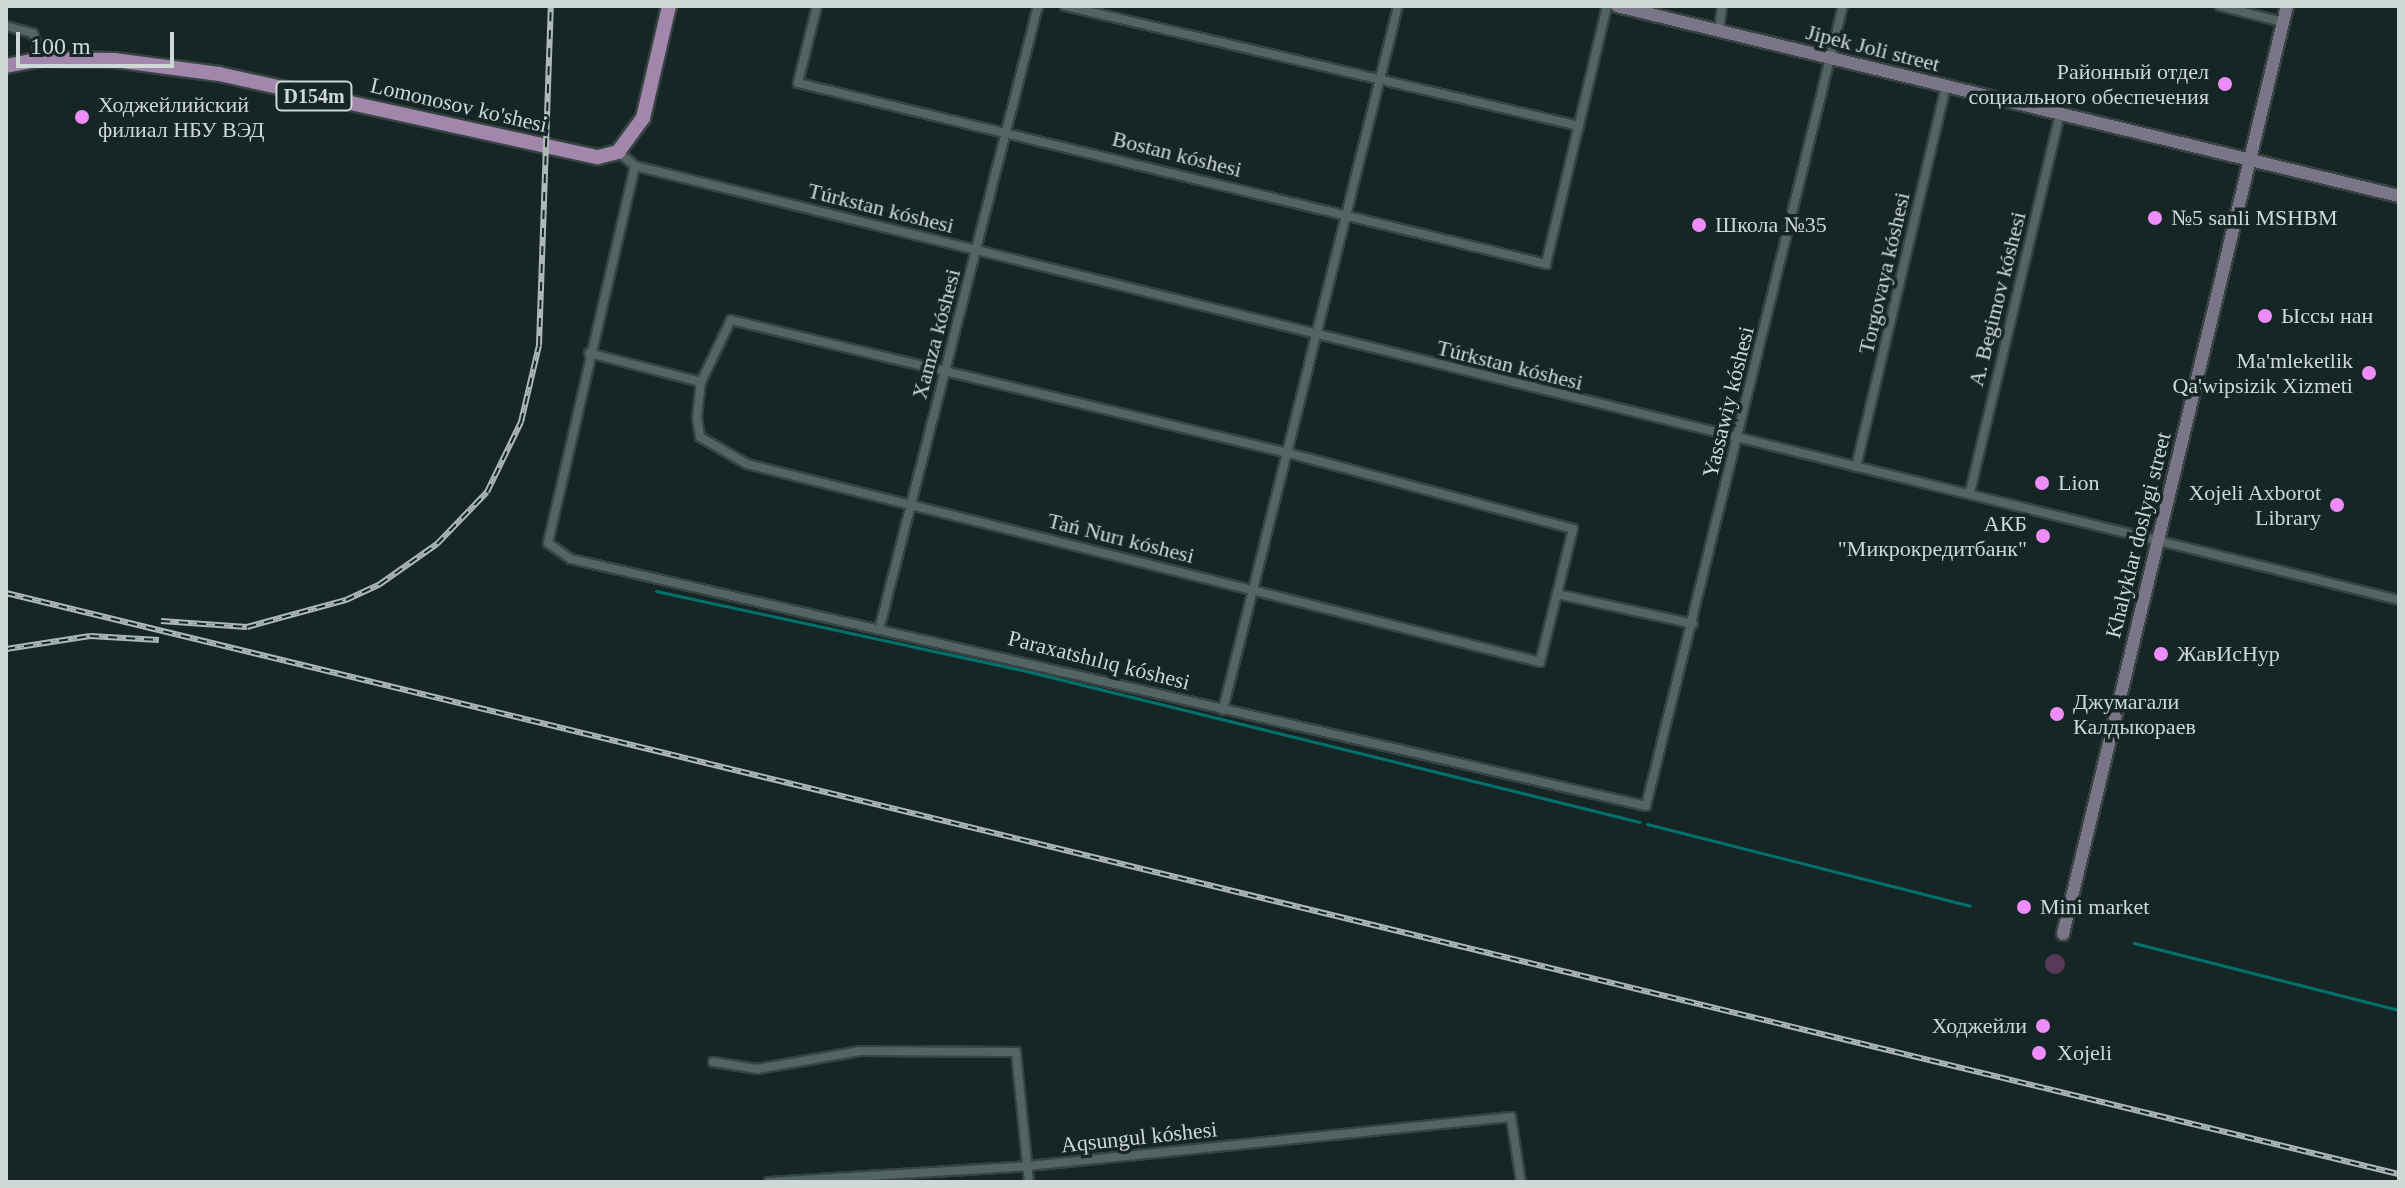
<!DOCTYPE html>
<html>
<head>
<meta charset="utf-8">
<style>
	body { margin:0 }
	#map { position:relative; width:2405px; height:1188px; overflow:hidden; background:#162625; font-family:"Times New Roman",serif }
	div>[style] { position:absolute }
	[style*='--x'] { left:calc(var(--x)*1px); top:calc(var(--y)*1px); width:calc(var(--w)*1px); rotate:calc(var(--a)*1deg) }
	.green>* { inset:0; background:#57395a }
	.round { border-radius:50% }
	.stream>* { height:3px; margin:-1.5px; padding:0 1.5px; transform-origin:1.5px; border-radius:1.5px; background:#00716d }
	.roads { filter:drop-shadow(2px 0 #374342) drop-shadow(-2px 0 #374342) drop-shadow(0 2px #374342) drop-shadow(0 -2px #374342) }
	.street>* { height:8px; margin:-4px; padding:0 4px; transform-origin:4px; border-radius:4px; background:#526563 }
	.secondary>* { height:12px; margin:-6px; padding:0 6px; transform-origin:6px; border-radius:6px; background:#7a7687 }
	.primary>* { height:14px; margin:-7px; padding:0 7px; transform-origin:7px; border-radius:7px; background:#a187ac }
	.rail>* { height:6px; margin-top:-3px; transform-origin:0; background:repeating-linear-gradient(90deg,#162625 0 9px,#adb8b7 0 18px); box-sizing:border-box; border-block:2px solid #adb8b7 }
	.dots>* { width:22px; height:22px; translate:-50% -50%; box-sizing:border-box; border:4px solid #162625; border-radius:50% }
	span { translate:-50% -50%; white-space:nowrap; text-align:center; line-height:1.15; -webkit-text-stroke:7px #162625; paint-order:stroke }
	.shield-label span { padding:2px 6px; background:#162625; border:2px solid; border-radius:6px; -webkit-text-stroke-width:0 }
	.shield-label { font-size:20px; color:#ced8d7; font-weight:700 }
	.street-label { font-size:22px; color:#ced8d7 }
	.poi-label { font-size:22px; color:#ced8d7 }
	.right { translate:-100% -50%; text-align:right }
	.left { translate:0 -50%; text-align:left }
	.frame { position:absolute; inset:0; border:8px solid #ced8d7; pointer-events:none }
	.scale { position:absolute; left:16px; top:32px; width:158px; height:36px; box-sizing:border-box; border:4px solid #ced8d7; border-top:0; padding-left:10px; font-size:24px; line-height:28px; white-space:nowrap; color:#ced8d7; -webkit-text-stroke:6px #162625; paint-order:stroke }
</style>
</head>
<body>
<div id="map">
	<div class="green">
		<i class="round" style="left:2045px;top:954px;width:20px;height:20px"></i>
	</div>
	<div class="stream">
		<i style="--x:656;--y:591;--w:374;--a:12.2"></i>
		<i style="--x:1022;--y:670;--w:636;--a:13.82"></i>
		<i style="--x:1647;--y:824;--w:333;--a:14.2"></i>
		<i style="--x:2134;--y:943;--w:273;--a:14.2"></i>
	</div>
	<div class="roads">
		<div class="street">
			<i style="--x:817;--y:6;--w:79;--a:103.9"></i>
			<i style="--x:798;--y:83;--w:770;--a:13.6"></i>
			<i style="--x:1546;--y:264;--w:265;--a:-76.7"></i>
			<i style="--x:1065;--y:6;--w:528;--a:13.14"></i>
			<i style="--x:2220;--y:6;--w:65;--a:14.3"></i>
			<i style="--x:6;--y:26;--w:28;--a:15"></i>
			<i style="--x:33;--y:33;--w:28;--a:71"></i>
			<i style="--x:1719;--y:31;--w:25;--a:-83"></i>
			<i style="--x:618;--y:152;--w:22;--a:39"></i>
			<i style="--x:635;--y:166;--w:1817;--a:13.82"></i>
			<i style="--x:635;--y:166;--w:387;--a:103"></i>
			<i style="--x:548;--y:543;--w:28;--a:35"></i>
			<i style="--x:571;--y:559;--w:1103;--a:12.94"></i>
			<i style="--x:1646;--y:806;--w:824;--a:-76.17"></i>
			<i style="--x:731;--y:320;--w:573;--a:13.43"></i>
			<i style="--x:1288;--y:453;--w:295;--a:14.9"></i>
			<i style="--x:1573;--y:529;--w:137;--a:103.9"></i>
			<i style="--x:1540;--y:662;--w:817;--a:-165.98"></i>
			<i style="--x:747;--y:464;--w:54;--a:-150.1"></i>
			<i style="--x:700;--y:437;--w:19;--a:-99"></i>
			<i style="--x:697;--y:418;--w:36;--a:-84"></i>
			<i style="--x:701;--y:382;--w:69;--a:-64.2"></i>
			<i style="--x:589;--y:353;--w:116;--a:14.5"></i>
			<i style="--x:1856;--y:467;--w:391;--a:-76.7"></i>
			<i style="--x:1970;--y:492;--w:388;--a:-76.6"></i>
			<i style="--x:1557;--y:594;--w:139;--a:12.4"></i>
			<i style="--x:880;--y:626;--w:640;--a:-75.7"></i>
			<i style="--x:1223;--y:710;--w:725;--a:-76.04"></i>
			<i style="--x:713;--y:1062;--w:45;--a:9"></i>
			<i style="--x:757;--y:1069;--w:105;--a:-9.9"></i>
			<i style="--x:860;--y:1051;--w:156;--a:0.4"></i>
			<i style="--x:1016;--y:1052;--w:131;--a:84.3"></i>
			<i style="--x:769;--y:1182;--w:259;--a:-3.5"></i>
			<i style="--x:1028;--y:1166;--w:485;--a:-5.8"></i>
			<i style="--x:1511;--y:1117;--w:66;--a:81.3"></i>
		</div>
		<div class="secondary">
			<i style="--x:1617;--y:6;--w:805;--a:13.66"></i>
			<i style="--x:2063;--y:934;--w:955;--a:-76.43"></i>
		</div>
		<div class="primary">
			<i style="--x:6;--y:66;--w:37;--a:-11"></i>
			<i style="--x:42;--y:59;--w:72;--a:0.8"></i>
			<i style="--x:114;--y:60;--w:106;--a:7.6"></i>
			<i style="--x:219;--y:74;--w:388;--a:12.4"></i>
			<i style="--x:598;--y:157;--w:21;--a:-14"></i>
			<i style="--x:618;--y:152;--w:42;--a:-53.7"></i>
			<i style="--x:643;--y:118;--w:115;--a:-76.9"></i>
		</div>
	</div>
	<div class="rail">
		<i style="--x:6;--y:593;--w:2463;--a:13.65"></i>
		<i style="--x:161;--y:621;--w:86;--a:4"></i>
		<i style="--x:247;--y:627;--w:103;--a:-15.3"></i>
		<i style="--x:346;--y:600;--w:38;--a:-25"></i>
		<i style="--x:380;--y:584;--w:70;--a:-35.1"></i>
		<i style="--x:437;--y:544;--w:72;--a:-46.1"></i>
		<i style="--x:487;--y:492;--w:78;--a:-64.1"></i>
		<i style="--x:521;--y:422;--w:79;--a:-76.8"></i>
		<i style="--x:539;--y:345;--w:339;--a:-88"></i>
		<i style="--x:6;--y:649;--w:85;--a:-8.8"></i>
		<i style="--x:90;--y:636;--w:69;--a:3.3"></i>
	</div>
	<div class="dots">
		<i style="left:2225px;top:84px;background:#ee8cf9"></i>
		<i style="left:82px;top:117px;background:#ee8cf9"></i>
		<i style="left:2155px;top:218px;background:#ee8cf9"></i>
		<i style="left:1699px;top:225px;background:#ee8cf9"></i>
		<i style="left:2265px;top:316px;background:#ee8cf9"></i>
		<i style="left:2369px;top:373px;background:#ee8cf9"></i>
		<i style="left:2042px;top:483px;background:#ee8cf9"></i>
		<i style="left:2337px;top:505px;background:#ee8cf9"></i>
		<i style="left:2043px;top:536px;background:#ee8cf9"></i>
		<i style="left:2161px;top:654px;background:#ee8cf9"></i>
		<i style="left:2057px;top:714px;background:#ee8cf9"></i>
		<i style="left:2024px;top:907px;background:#ee8cf9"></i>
		<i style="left:2043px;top:1026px;background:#ee8cf9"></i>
		<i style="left:2039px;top:1053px;background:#ee8cf9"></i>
	</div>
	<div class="shield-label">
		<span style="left:314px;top:96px">D154m</span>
	</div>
	<div class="street-label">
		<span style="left:1873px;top:48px;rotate:14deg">Jipek Joli street</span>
		<span style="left:459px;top:105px;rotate:13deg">Lomonosov ko'shesi</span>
		<span style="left:1177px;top:154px;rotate:14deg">Bostan kóshesi</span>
		<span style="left:881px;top:208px;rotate:14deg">Túrkstan kóshesi</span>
		<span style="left:1884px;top:273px;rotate:-77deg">Torgovaya kóshesi</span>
		<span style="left:1997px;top:299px;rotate:-76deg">A. Begimov kóshesi</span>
		<span style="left:936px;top:334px;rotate:-75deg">Xamza kóshesi</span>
		<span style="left:1510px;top:365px;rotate:14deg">Túrkstan kóshesi</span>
		<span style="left:1728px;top:402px;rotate:-76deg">Yassawiy kóshesi</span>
		<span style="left:2138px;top:535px;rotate:-76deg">Khalyklar doslygi street</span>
		<span style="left:1121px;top:538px;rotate:14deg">Tań Nurı kóshesi</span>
		<span style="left:1099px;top:660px;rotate:14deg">Paraxatshılıq kóshesi</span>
		<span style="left:1139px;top:1137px;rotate:-6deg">Aqsungul kóshesi</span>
	</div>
	<div class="poi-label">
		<span class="right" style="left:2209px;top:84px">Районный отдел<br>социального обеспечения</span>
		<span class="left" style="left:98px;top:117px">Ходжейлийский<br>филиал НБУ ВЭД</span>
		<span class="left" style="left:2171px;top:218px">№5 sanli MSHBM</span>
		<span class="left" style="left:1715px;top:225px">Школа №35</span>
		<span class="left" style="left:2281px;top:316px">Ыссы нан</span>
		<span class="right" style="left:2353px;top:373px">Ma'mleketlik<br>Qa'wipsizik Xizmeti</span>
		<span class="left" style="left:2058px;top:483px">Lion</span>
		<span class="right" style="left:2321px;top:505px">Xojeli Axborot<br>Library</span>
		<span class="right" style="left:2027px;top:536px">АКБ<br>"Микрокредитбанк"</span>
		<span class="left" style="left:2177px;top:654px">ЖавИсНур</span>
		<span class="left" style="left:2073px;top:714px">Джумагали<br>Калдыкораев</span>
		<span class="left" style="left:2040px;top:907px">Mini market</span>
		<span class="right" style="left:2027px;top:1026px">Ходжейли</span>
		<span class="left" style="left:2057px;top:1053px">Xojeli</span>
	</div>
	<div class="frame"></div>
	<div class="scale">100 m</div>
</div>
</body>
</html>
